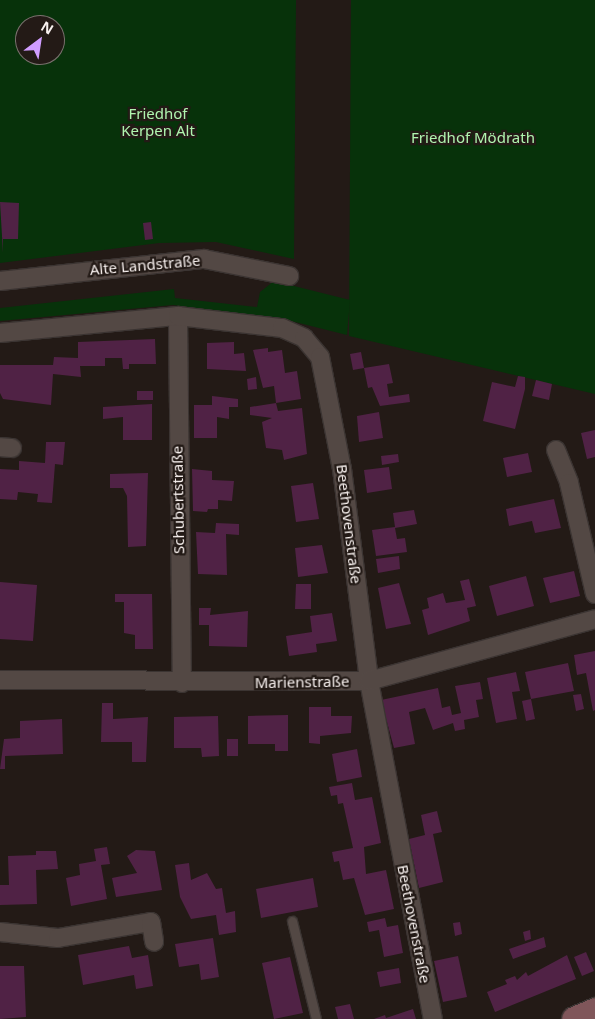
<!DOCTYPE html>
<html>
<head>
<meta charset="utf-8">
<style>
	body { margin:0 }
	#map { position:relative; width:595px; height:1019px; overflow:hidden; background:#231a16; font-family:"Noto Sans",sans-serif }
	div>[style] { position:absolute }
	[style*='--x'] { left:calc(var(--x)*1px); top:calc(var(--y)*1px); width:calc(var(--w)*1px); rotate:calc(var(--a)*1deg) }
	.green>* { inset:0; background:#07320a }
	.building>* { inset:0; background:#502245 }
	.roads { filter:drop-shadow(1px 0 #3b3432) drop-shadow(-1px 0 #3b3432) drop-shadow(0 1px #3b3432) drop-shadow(0 -1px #3b3432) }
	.service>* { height:9px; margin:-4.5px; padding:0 4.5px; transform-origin:4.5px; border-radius:4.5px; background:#534844 }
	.minor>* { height:18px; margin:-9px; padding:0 9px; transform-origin:9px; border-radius:9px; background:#534844 }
	.secondary>* { height:25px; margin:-12.5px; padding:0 12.5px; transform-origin:12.5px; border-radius:12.5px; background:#80565a }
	span { translate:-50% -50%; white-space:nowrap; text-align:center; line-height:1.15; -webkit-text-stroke:4.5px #231a16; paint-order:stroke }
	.park-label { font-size:15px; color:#b0f4af }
	.street-label { font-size:15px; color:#f9f2f0 }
	.north { position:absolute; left:15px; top:15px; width:50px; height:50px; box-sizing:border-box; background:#231a16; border:1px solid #79706d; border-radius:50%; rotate:31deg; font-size:14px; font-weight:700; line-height:20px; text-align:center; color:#f9f2f0 }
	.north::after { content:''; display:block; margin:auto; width:18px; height:22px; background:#d09dff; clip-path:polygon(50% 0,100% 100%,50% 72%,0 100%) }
</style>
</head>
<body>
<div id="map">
	<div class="green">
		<i style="clip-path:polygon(evenodd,0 0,296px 0,294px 259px,216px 242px,159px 243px,0 263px,0 0,25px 25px,55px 25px,55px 55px,25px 55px,25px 25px)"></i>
		<i style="clip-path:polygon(351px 0,595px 0,595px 394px,349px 336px)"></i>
		<i style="clip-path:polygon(274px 281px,350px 300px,347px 335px,291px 321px,173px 305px,0 321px,0 308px,174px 289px,175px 298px,257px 307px,260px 292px)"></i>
	</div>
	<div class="building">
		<i style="clip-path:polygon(0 202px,19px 203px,18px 239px,3px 239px,3px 253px)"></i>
		<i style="clip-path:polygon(151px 222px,153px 239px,145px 240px,143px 223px)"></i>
		<i style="clip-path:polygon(155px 339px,156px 364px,129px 364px,129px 369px,123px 369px,122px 358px,105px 358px,105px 366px,80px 366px,81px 377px,53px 374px,51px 405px,3px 399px,0 393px,0 365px,53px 365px,54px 357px,78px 358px,78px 342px)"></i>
		<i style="clip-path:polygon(234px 342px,234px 354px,244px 353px,246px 371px,207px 369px,207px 343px)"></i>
		<i style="clip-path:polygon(268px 348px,268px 352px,282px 350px,285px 373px,297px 371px,301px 399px,276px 403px,274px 386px,263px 388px,253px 350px)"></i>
		<i style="clip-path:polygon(361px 352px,364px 368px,353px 370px,350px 354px)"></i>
		<i style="clip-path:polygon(389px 364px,393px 383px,387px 384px,389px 397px,409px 394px,410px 402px,380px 406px,372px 387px,368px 388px,364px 368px)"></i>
		<i style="clip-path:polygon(518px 376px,525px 377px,525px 389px,515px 429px,483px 421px,492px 382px,515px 387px)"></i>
		<i style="clip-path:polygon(256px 377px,257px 389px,248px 390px,247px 379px)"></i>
		<i style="clip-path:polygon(536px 380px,552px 384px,549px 400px,532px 396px)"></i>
		<i style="clip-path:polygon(137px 391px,153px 391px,153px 400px,137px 400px)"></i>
		<i style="clip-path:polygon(212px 396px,238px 399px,238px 407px,229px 407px,229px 419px,217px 417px,217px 438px,194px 438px,194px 405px,212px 405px)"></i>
		<i style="clip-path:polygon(276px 403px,278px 411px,302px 408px,307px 454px,284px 460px,282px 450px,266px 448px,262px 422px,272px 418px,250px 415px,250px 407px)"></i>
		<i style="clip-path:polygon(152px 404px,152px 440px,123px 440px,123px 417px,103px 419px,103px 407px)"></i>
		<i style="clip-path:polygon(379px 412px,383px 438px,359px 442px,357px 416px)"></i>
		<i style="clip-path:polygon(595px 430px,595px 457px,587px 459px,581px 433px)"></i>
		<i style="clip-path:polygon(46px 442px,65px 442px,63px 465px,55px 464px,52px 503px,37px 502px,38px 494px,18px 492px,17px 500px,0 499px,0 469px,19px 470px,19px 461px,45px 463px)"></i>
		<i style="clip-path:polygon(528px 453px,532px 472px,507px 477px,503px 458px)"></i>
		<i style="clip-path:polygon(398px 454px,399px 462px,382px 465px,381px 456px)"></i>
		<i style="clip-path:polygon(389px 467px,392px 489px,367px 493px,364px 470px)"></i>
		<i style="clip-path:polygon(192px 469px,212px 471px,212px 480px,234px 481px,232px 501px,218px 500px,218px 509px,208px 509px,207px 512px,193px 511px)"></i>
		<i style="clip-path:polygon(148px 473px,146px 546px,128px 547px,127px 496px,123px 488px,110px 488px,110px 474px)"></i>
		<i style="clip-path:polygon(313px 483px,319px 519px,296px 522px,291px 486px)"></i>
		<i style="clip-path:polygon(554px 499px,561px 528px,535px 533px,532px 521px,509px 526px,506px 509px)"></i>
		<i style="clip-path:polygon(414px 510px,417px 524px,395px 528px,397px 539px,405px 538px,407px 552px,376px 556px,372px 530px,395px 527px,393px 513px)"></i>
		<i style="clip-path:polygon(216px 523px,239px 524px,239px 535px,226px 534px,227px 575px,198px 574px,196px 532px,215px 533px)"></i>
		<i style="clip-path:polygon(322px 545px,328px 573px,298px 577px,295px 548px)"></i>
		<i style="clip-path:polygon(399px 556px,400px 569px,378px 573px,376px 559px)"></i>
		<i style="clip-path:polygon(574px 571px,580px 596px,550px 603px,543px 578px)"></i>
		<i style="clip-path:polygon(526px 576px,534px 606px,497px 616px,489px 586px)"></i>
		<i style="clip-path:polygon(469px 579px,476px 606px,467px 608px,470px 621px,428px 635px,422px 610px,429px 608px,427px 598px,443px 593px,446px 603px,465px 600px,460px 581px)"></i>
		<i style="clip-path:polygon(0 582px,37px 585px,33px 641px,0 639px)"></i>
		<i style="clip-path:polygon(399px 583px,411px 624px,386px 629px,378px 588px)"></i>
		<i style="clip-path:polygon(296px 584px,311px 584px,311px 609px,295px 609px)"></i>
		<i style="clip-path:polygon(115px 594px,152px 594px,153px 649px,135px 649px,135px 635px,124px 633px,124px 602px,115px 602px)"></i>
		<i style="clip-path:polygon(199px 608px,211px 608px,210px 615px,248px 611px,247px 647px,209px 646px,209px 625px,199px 625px)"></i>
		<i style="clip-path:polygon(332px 613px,337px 641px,316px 644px,317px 652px,289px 656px,286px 636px,312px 632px,310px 616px)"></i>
		<i style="clip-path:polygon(595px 651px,595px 710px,593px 711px,586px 673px,577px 675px,574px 655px)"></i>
		<i style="clip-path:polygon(568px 663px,574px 691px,531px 699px,525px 672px)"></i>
		<i style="clip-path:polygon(516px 672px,520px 691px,512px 692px,517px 719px,496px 723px,487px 678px)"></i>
		<i style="clip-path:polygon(480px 682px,483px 699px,476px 700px,479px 717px,464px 720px,465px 729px,455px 731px,453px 723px,433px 730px,425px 708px,409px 712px,415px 744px,394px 748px,381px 700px,438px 688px,442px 708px,450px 706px,452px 715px,461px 713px,455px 686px)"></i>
		<i style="clip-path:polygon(581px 694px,584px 709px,576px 711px,573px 695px)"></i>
		<i style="clip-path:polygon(531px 699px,535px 719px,526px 721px,522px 701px)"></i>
		<i style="clip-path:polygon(102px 703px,113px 703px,113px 719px,148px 717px,146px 762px,132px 762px,132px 742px,101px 742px)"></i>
		<i style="clip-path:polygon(309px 707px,331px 707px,331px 716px,352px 716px,351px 733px,320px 736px,320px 744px,309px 743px)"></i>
		<i style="clip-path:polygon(288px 715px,288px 751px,275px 751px,275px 744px,248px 744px,248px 716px)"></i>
		<i style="clip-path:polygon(218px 716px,219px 756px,202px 757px,201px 748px,174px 748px,174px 717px)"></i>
		<i style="clip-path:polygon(62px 719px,63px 754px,5px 756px,5px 769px,0 769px,4px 739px,20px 738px,20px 721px)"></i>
		<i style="clip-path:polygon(227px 739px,238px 739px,238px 756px,227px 756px)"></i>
		<i style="clip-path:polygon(357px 749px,362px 777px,337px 782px,332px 754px)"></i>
		<i style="clip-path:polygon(352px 783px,355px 800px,372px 797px,381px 843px,364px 847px,366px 874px,386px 870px,394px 909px,365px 915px,354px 878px,343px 880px,339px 861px,334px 862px,332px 852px,353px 848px,343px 803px,338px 804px,337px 795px,331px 796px,329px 787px)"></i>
		<i style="clip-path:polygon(437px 811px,442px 832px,433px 834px,443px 882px,419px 888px,409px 839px,425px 835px,421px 815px)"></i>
		<i style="clip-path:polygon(107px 847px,110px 864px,101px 865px,107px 899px,71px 906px,66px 878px,80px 875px,79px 864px,96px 861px,94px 849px)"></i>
		<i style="clip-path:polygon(136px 850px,155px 851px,162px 890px,116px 897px,112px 878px,137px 873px,127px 856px)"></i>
		<i style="clip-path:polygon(36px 851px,56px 851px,58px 869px,36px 870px,37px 904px,0 905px,0 885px,9px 885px,8px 856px,36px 855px)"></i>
		<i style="clip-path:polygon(189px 863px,191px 880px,207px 873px,216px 889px,222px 888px,226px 913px,235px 911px,236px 932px,219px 935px,216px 915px,191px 919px,180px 897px,175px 865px)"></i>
		<i style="clip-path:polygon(313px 878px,318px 907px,261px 918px,256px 889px)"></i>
		<i style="clip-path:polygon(385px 918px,387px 927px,398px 925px,403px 953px,384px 957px,379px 930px,369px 932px,367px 922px)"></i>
		<i style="clip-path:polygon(460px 922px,462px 934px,455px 936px,453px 923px)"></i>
		<i style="clip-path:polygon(530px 930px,531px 939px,525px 941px,523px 932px)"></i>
		<i style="clip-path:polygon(544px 937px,546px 947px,513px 959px,509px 949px)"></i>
		<i style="clip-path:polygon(213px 938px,219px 977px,201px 980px,199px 964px,179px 967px,175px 944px)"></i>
		<i style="clip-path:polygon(129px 946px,132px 958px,148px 955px,153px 986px,136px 989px,134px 975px,83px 985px,78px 955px)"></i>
		<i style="clip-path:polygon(586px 952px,594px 971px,582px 976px,574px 957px)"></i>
		<i style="clip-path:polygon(567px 955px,576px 979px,495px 1012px,487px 992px,507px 984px,505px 980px,515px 976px,517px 980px,526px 972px,528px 976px)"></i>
		<i style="clip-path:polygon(458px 956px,467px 997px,443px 1002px,434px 961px)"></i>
		<i style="clip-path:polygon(290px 957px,303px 1013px,274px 1019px,262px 963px)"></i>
		<i style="clip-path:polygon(0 966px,24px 966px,26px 1017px,0 1019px)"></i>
		<i style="clip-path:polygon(399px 968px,401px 983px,380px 987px,377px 972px)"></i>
		<i style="clip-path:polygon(350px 1004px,354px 1019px,338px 1019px,335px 1007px)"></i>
		<i style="clip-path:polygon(413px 1009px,416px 1019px,374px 1019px,385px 1015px,386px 1018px)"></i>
	</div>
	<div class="roads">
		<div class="service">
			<i style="--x:292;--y:921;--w:101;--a:76.2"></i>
		</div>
		<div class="minor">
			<i style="--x:0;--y:281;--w:205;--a:-6.2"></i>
			<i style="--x:204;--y:259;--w:87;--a:11.3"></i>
			<i style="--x:178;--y:316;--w:367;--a:89.4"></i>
			<i style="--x:0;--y:333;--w:179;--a:-5.5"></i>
			<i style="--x:178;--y:316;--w:105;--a:6.6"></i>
			<i style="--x:282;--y:328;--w:24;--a:24"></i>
			<i style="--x:304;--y:338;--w:25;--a:50"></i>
			<i style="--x:320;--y:357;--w:114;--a:78.9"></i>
			<i style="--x:342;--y:469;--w:214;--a:82.7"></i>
			<i style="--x:369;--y:681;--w:344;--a:79.3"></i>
			<i style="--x:0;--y:447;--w:12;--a:5"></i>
			<i style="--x:556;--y:450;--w:35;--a:68"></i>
			<i style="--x:569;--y:483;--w:114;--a:76.8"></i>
			<i style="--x:0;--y:680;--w:369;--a:0.2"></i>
			<i style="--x:369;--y:681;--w:234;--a:-15.3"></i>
			<i style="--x:0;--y:932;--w:58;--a:5.9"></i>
			<i style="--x:58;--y:938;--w:94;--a:-9.8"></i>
			<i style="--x:151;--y:922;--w:20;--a:81"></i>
		</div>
		<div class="secondary">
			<i style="--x:574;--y:1019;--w:23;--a:-23"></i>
		</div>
	</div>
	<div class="park-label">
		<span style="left:158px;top:122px">Friedhof<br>Kerpen Alt</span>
		<span style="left:473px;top:138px">Friedhof Mödrath</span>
	</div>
	<div class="street-label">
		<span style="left:145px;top:265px;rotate:-5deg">Alte Landstraße</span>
		<span style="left:178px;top:500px;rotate:-91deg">Schubertstraße</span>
		<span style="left:349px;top:524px;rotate:83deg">Beethovenstraße</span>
		<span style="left:302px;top:682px;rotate:-1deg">Marienstraße</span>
		<span style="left:414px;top:924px;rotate:79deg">Beethovenstraße</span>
	</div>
	<div class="north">N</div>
</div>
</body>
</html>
